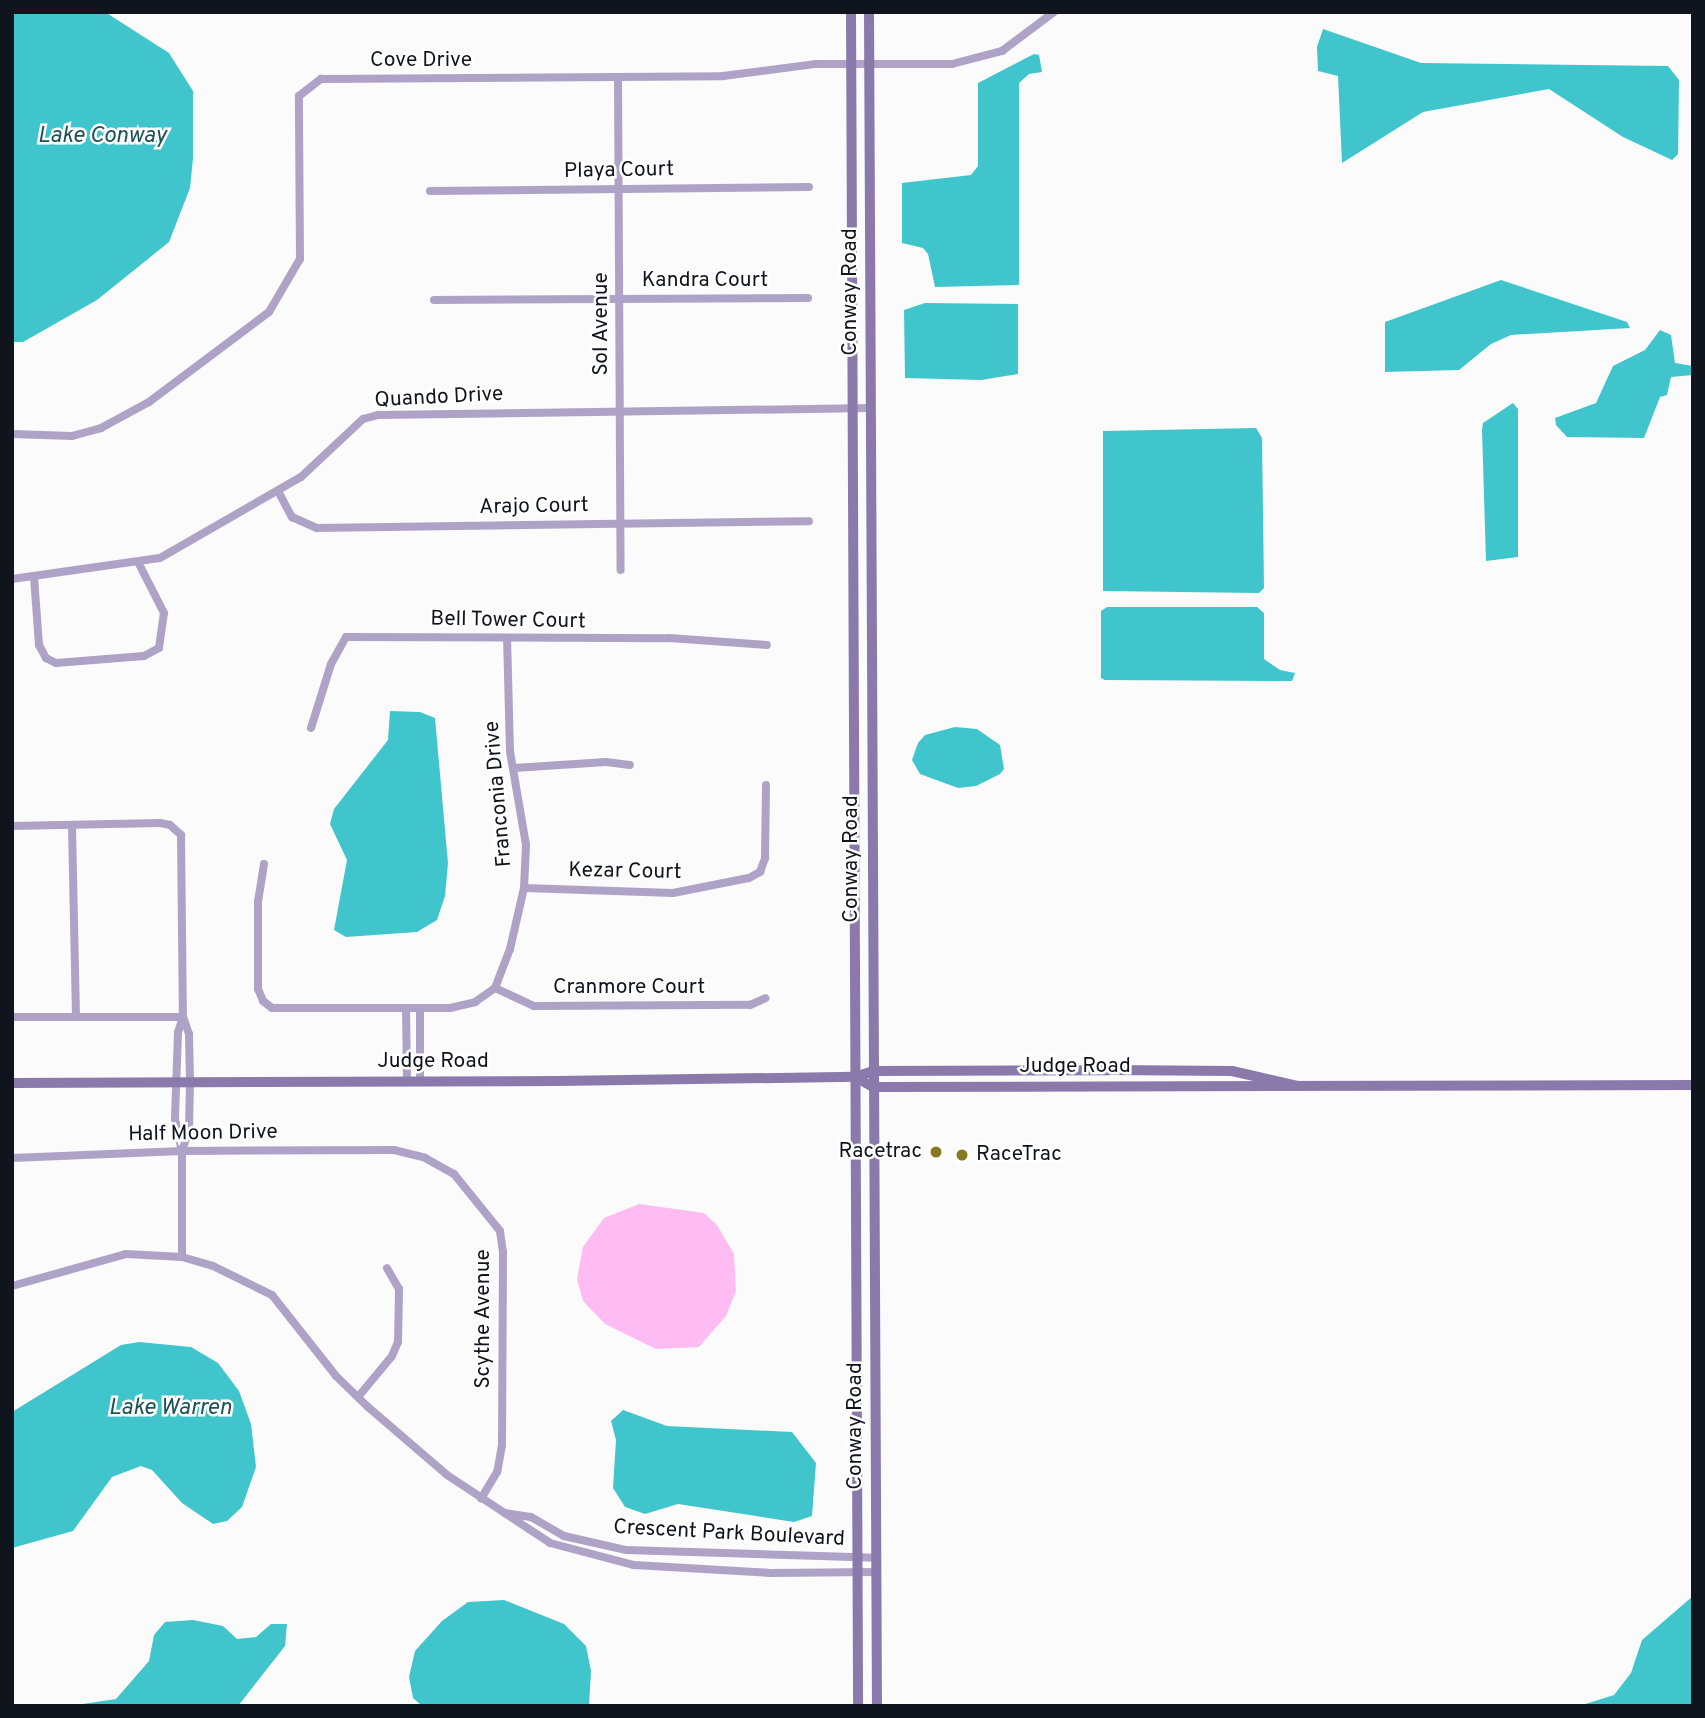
<!DOCTYPE html>
<html>
<head>
<meta charset="utf-8">
<style>
	body { margin:0 }
	#map { position:relative; width:1705px; height:1718px; overflow:hidden; background:#fbfbfb; font-family:Overpass,sans-serif }
	div>[style] { position:absolute }
	[style*='--x'] { left:calc(var(--x)*1px); top:calc(var(--y)*1px); width:calc(var(--w)*1px); rotate:calc(var(--a)*1deg) }
	.green>* { inset:0; background:#ffbcf3 }
	.water>* { inset:0; background:#41c5cc }
	.street>* { height:8px; margin:-4px; padding:0 4px; transform-origin:4px; border-radius:4px; background:#aea3c6 }
	.secondary>* { height:10px; margin:-5px; padding:0 5px; transform-origin:5px; border-radius:5px; background:#8a79ab }
	.dots>* { width:19px; height:19px; translate:-50% -50%; box-sizing:border-box; border:4px solid #fff; border-radius:50% }
	span { translate:-50% -50%; white-space:nowrap; text-align:center; line-height:1.15; -webkit-text-stroke:5px #fff; paint-order:stroke }
	.street-label { font-size:21px; color:#0f141d }
	.poi-label { font-size:21px; color:#0f141d }
	.right { translate:-100% -50%; text-align:right }
	.left { translate:0 -50%; text-align:left }
	.water-label { font-size:23px; color:#1c5356; font-style:italic }
	.frame { position:absolute; inset:0; border:14px solid #0f141d; pointer-events:none }
</style>
</head>
<body>
<div id="map">
	<div class="green">
		<i style="clip-path:polygon(639px 1204px,704px 1213px,717px 1225px,734px 1254px,736px 1291px,726px 1316px,699px 1347px,656px 1349px,605px 1324px,583px 1301px,577px 1279px,583px 1247px,604px 1218px)"></i>
	</div>
	<div class="water">
		<i style="clip-path:polygon(12px 12px,105px 12px,169px 53px,193px 91px,193px 158px,190px 188px,169px 242px,97px 300px,23px 342px,12px 342px)"></i>
		<i style="clip-path:polygon(1323px 29px,1421px 63px,1668px 66px,1679px 80px,1678px 154px,1672px 160px,1623px 137px,1549px 89px,1423px 112px,1342px 163px,1338px 76px,1318px 71px,1317px 47px)"></i>
		<i style="clip-path:polygon(1034px 54px,1039px 55px,1042px 72px,1029px 74px,1019px 83px,1019px 285px,935px 287px,928px 254px,923px 248px,902px 243px,902px 183px,971px 175px,978px 166px,978px 83px)"></i>
		<i style="clip-path:polygon(1501px 280px,1627px 322px,1630px 328px,1511px 335px,1491px 344px,1459px 370px,1385px 372px,1385px 322px)"></i>
		<i style="clip-path:polygon(925px 303px,1018px 304px,1018px 374px,981px 380px,905px 378px,904px 310px)"></i>
		<i style="clip-path:polygon(1660px 330px,1671px 335px,1675px 363px,1693px 366px,1693px 375px,1671px 377px,1667px 395px,1660px 397px,1644px 438px,1567px 437px,1556px 425px,1555px 418px,1596px 403px,1613px 366px,1645px 350px)"></i>
		<i style="clip-path:polygon(1513px 403px,1518px 409px,1518px 557px,1486px 561px,1482px 430px,1483px 423px)"></i>
		<i style="clip-path:polygon(1256px 428px,1262px 438px,1264px 588px,1259px 593px,1103px 591px,1103px 431px)"></i>
		<i style="clip-path:polygon(1107px 607px,1257px 607px,1264px 613px,1264px 659px,1280px 670px,1295px 673px,1292px 681px,1105px 680px,1101px 678px,1101px 611px)"></i>
		<i style="clip-path:polygon(390px 711px,420px 712px,435px 718px,448px 863px,445px 896px,437px 920px,417px 932px,346px 937px,334px 930px,347px 860px,330px 824px,334px 809px,388px 740px)"></i>
		<i style="clip-path:polygon(955px 727px,977px 729px,1000px 745px,1004px 769px,1000px 774px,976px 786px,958px 788px,920px 774px,912px 760px,918px 743px,925px 735px)"></i>
		<i style="clip-path:polygon(139px 1342px,191px 1347px,218px 1363px,239px 1391px,251px 1424px,256px 1467px,242px 1507px,227px 1521px,213px 1524px,182px 1503px,152px 1470px,141px 1466px,112px 1477px,73px 1531px,12px 1548px,12px 1412px,121px 1345px)"></i>
		<i style="clip-path:polygon(623px 1410px,667px 1426px,792px 1432px,816px 1463px,812px 1516px,794px 1522px,678px 1504px,645px 1514px,625px 1507px,613px 1488px,616px 1440px,611px 1421px)"></i>
		<i style="clip-path:polygon(1693px 1596px,1693px 1706px,1579px 1706px,1614px 1695px,1631px 1673px,1642px 1640px)"></i>
		<i style="clip-path:polygon(504px 1600px,564px 1624px,586px 1646px,591px 1671px,589px 1706px,422px 1706px,413px 1698px,409px 1677px,415px 1651px,442px 1621px,468px 1602px)"></i>
		<i style="clip-path:polygon(193px 1620px,223px 1626px,237px 1639px,256px 1637px,271px 1624px,287px 1624px,285px 1646px,238px 1706px,69px 1706px,116px 1699px,149px 1661px,154px 1635px,165px 1622px)"></i>
	</div>
	<div class="street">
		<i style="--x:618;--y:77;--w:493;--a:89.7"></i>
		<i style="--x:430;--y:191;--w:379;--a:-0.6"></i>
		<i style="--x:434;--y:300;--w:374;--a:-0.3"></i>
		<i style="--x:12;--y:434;--w:60;--a:1.9"></i>
		<i style="--x:72;--y:436;--w:30;--a:-15"></i>
		<i style="--x:101;--y:428;--w:55;--a:-28.4"></i>
		<i style="--x:149;--y:402;--w:150;--a:-36.9"></i>
		<i style="--x:269;--y:312;--w:61;--a:-59.7"></i>
		<i style="--x:300;--y:259;--w:163;--a:-90.4"></i>
		<i style="--x:299;--y:96;--w:28;--a:-38"></i>
		<i style="--x:321;--y:79;--w:402;--a:-0.4"></i>
		<i style="--x:723;--y:76;--w:94;--a:-7.4"></i>
		<i style="--x:816;--y:64;--w:136;--a:0"></i>
		<i style="--x:952;--y:64;--w:52;--a:-14.6"></i>
		<i style="--x:1002;--y:51;--w:65;--a:-36.9"></i>
		<i style="--x:278;--y:491;--w:30;--a:62"></i>
		<i style="--x:292;--y:517;--w:27;--a:24"></i>
		<i style="--x:317;--y:528;--w:492;--a:-0.8"></i>
		<i style="--x:34;--y:577;--w:68;--a:85.8"></i>
		<i style="--x:39;--y:645;--w:15;--a:62"></i>
		<i style="--x:46;--y:658;--w:11;--a:27"></i>
		<i style="--x:56;--y:663;--w:88;--a:-4.5"></i>
		<i style="--x:144;--y:656;--w:17;--a:-28"></i>
		<i style="--x:159;--y:648;--w:35;--a:-82"></i>
		<i style="--x:164;--y:613;--w:55;--a:-117"></i>
		<i style="--x:12;--y:579;--w:149;--a:-8.1"></i>
		<i style="--x:160;--y:558;--w:163;--a:-29.9"></i>
		<i style="--x:301;--y:477;--w:85;--a:-43.1"></i>
		<i style="--x:363;--y:419;--w:16;--a:-15"></i>
		<i style="--x:378;--y:415;--w:493;--a:-0.8"></i>
		<i style="--x:311;--y:728;--w:67;--a:-72.6"></i>
		<i style="--x:331;--y:664;--w:31;--a:-61"></i>
		<i style="--x:346;--y:637;--w:323;--a:0.2"></i>
		<i style="--x:669;--y:638;--w:98;--a:4.1"></i>
		<i style="--x:514;--y:768;--w:92;--a:-3.7"></i>
		<i style="--x:606;--y:762;--w:24;--a:7"></i>
		<i style="--x:12;--y:826;--w:148;--a:-1.2"></i>
		<i style="--x:160;--y:823;--w:10;--a:11"></i>
		<i style="--x:170;--y:825;--w:15;--a:42"></i>
		<i style="--x:181;--y:835;--w:182;--a:89.4"></i>
		<i style="--x:183;--y:1017;--w:16;--a:108"></i>
		<i style="--x:178;--y:1032;--w:87;--a:92"></i>
		<i style="--x:175;--y:1119;--w:33;--a:78"></i>
		<i style="--x:72;--y:826;--w:191;--a:88.8"></i>
		<i style="--x:264;--y:864;--w:37;--a:99"></i>
		<i style="--x:258;--y:901;--w:88;--a:90"></i>
		<i style="--x:258;--y:989;--w:13;--a:67"></i>
		<i style="--x:263;--y:1001;--w:11;--a:38"></i>
		<i style="--x:272;--y:1008;--w:178;--a:0"></i>
		<i style="--x:450;--y:1008;--w:26;--a:-13"></i>
		<i style="--x:475;--y:1002;--w:24;--a:-35"></i>
		<i style="--x:495;--y:988;--w:42;--a:-69"></i>
		<i style="--x:510;--y:949;--w:63;--a:-77.1"></i>
		<i style="--x:524;--y:888;--w:43;--a:-87.3"></i>
		<i style="--x:526;--y:845;--w:95;--a:-99.7"></i>
		<i style="--x:510;--y:751;--w:113;--a:-91.5"></i>
		<i style="--x:524;--y:888;--w:149;--a:1.9"></i>
		<i style="--x:673;--y:893;--w:77;--a:-11.2"></i>
		<i style="--x:749;--y:878;--w:13;--a:-29"></i>
		<i style="--x:760;--y:872;--w:15;--a:-70"></i>
		<i style="--x:765;--y:858;--w:73;--a:-89.2"></i>
		<i style="--x:495;--y:988;--w:43;--a:24.8"></i>
		<i style="--x:534;--y:1006;--w:216;--a:-0.3"></i>
		<i style="--x:750;--y:1005;--w:17;--a:-24"></i>
		<i style="--x:406;--y:1008;--w:73;--a:89.2"></i>
		<i style="--x:420;--y:1008;--w:74;--a:90"></i>
		<i style="--x:12;--y:1017;--w:171;--a:0"></i>
		<i style="--x:12;--y:1158;--w:170;--a:-2.4"></i>
		<i style="--x:182;--y:1151;--w:212;--a:-0.3"></i>
		<i style="--x:394;--y:1150;--w:32;--a:14"></i>
		<i style="--x:425;--y:1158;--w:33;--a:29"></i>
		<i style="--x:454;--y:1174;--w:73;--a:51.1"></i>
		<i style="--x:500;--y:1231;--w:21;--a:82"></i>
		<i style="--x:503;--y:1252;--w:193;--a:90.3"></i>
		<i style="--x:502;--y:1445;--w:27;--a:100"></i>
		<i style="--x:497;--y:1472;--w:31;--a:121"></i>
		<i style="--x:182;--y:1257;--w:106;--a:-90"></i>
		<i style="--x:182;--y:1151;--w:23;--a:-72"></i>
		<i style="--x:189;--y:1129;--w:47;--a:-88.8"></i>
		<i style="--x:190;--y:1082;--w:48;--a:-91.2"></i>
		<i style="--x:189;--y:1034;--w:18;--a:-109"></i>
		<i style="--x:12;--y:1286;--w:118;--a:-15.7"></i>
		<i style="--x:126;--y:1254;--w:56;--a:3.1"></i>
		<i style="--x:182;--y:1257;--w:32;--a:16"></i>
		<i style="--x:213;--y:1266;--w:66;--a:26.2"></i>
		<i style="--x:272;--y:1295;--w:103;--a:51.7"></i>
		<i style="--x:336;--y:1376;--w:45;--a:44.1"></i>
		<i style="--x:368;--y:1407;--w:104;--a:40.7"></i>
		<i style="--x:447;--y:1475;--w:123;--a:33.4"></i>
		<i style="--x:550;--y:1543;--w:87;--a:14.7"></i>
		<i style="--x:634;--y:1565;--w:137;--a:3.3"></i>
		<i style="--x:771;--y:1573;--w:105;--a:-0.5"></i>
		<i style="--x:358;--y:1397;--w:53;--a:-50.3"></i>
		<i style="--x:392;--y:1356;--w:15;--a:-67"></i>
		<i style="--x:398;--y:1342;--w:53;--a:-88.9"></i>
		<i style="--x:399;--y:1289;--w:24;--a:-120"></i>
		<i style="--x:505;--y:1513;--w:26;--a:9"></i>
		<i style="--x:531;--y:1517;--w:38;--a:30"></i>
		<i style="--x:564;--y:1536;--w:64;--a:12.7"></i>
		<i style="--x:626;--y:1550;--w:250;--a:1.8"></i>
	</div>
	<div class="secondary">
		<i style="--x:851;--y:12;--w:1694;--a:89.76"></i>
		<i style="--x:869;--y:12;--w:1694;--a:89.73"></i>
		<i style="--x:855;--y:1077;--w:21;--a:29"></i>
		<i style="--x:873;--y:1087;--w:820;--a:-0.14"></i>
		<i style="--x:12;--y:1083;--w:545;--a:-0.21"></i>
		<i style="--x:557;--y:1081;--w:298;--a:-0.8"></i>
		<i style="--x:855;--y:1077;--w:19;--a:-18"></i>
		<i style="--x:873;--y:1071;--w:236;--a:-0.2"></i>
		<i style="--x:1109;--y:1070;--w:123;--a:0.5"></i>
		<i style="--x:1232;--y:1071;--w:68;--a:12.8"></i>
	</div>
	<div class="dots">
		<i style="left:936px;top:1152px;background:#88791e"></i>
		<i style="left:962px;top:1155px;background:#88791e"></i>
	</div>
	<div class="street-label">
		<span style="left:421px;top:61px">Cove Drive</span>
		<span style="left:619px;top:171px;rotate:-1deg">Playa Court</span>
		<span style="left:705px;top:281px">Kandra Court</span>
		<span style="left:851px;top:292px;rotate:-90deg">Conway Road</span>
		<span style="left:602px;top:324px;rotate:-90deg">Sol Avenue</span>
		<span style="left:439px;top:398px;rotate:-3deg">Quando Drive</span>
		<span style="left:534px;top:507px;rotate:-1deg">Arajo Court</span>
		<span style="left:508px;top:621px;rotate:1deg">Bell Tower Court</span>
		<span style="left:499px;top:794px;rotate:-95deg">Franconia Drive</span>
		<span style="left:852px;top:859px;rotate:-90deg">Conway Road</span>
		<span style="left:625px;top:872px;rotate:1deg">Kezar Court</span>
		<span style="left:629px;top:988px">Cranmore Court</span>
		<span style="left:433px;top:1062px">Judge Road</span>
		<span style="left:1075px;top:1067px">Judge Road</span>
		<span style="left:203px;top:1134px;rotate:-1deg">Half Moon Drive</span>
		<span style="left:484px;top:1319px;rotate:-90deg">Scythe Avenue</span>
		<span style="left:856px;top:1426px;rotate:-90deg">Conway Road</span>
		<span style="left:729px;top:1534px;rotate:3deg">Crescent Park Boulevard</span>
	</div>
	<div class="poi-label">
		<span class="right" style="left:922px;top:1152px">Racetrac</span>
		<span class="left" style="left:976px;top:1155px">RaceTrac</span>
	</div>
	<div class="water-label">
		<span style="left:102px;top:137px">Lake Conway</span>
		<span style="left:170px;top:1409px">Lake Warren</span>
	</div>
	<div class="frame"></div>
</div>
</body>
</html>
